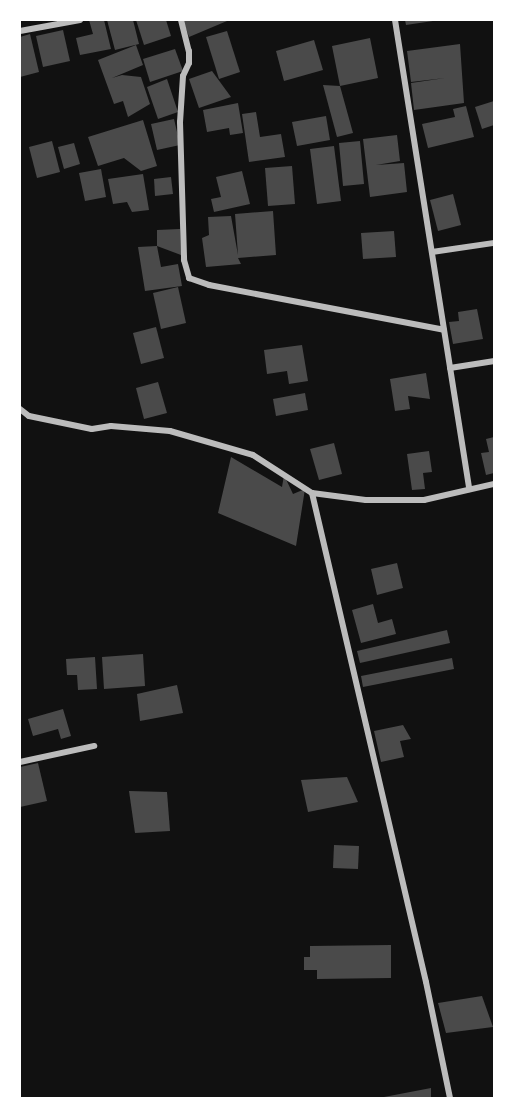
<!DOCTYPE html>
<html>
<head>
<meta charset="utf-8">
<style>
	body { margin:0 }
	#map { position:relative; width:514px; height:1118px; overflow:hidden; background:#111; font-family:"Nunito Sans",sans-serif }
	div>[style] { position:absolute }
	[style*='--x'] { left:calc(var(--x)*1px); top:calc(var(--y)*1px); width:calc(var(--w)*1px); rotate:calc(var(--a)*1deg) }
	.building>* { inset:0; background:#4a4a4a }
	.minor>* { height:6px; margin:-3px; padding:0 3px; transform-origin:3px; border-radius:3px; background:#bcbcbc }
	span { translate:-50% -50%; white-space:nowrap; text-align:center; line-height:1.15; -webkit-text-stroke:4.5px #fff; paint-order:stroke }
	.frame { position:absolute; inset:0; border:21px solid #fff; pointer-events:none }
</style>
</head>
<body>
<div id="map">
	<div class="building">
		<i style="clip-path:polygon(89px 20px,104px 20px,111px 49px,80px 55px,76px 38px,93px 34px)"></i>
		<i style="clip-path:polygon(107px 20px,133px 20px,139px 44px,115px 50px)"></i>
		<i style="clip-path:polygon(136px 20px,166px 20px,171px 36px,144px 45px)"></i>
		<i style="clip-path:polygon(183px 20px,226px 20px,227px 21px,189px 37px)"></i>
		<i style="clip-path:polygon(405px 20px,433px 20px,433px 21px,406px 25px)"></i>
		<i style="clip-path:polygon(63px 30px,70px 61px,43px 67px,36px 36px)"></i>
		<i style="clip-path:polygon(227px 31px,240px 72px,219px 79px,206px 37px)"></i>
		<i style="clip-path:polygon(30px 34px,39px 72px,20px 77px,20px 37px)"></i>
		<i style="clip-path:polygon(370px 38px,378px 78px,340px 86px,332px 46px)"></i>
		<i style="clip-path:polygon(314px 40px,323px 70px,284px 81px,276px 51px)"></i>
		<i style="clip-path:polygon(460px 44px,464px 103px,414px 110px,411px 83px,445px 78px,411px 82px,407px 51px)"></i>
		<i style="clip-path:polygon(136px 45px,143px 65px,112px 78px,122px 75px,141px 77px,150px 104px,128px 117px,123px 101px,114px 104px,98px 60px)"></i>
		<i style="clip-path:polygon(175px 49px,183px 71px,150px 82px,143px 59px)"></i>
		<i style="clip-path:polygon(212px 71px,231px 97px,199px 108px,189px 79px)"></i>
		<i style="clip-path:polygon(167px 79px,178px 112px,158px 119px,147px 87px)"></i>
		<i style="clip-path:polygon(323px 85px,340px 86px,353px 133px,337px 137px)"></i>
		<i style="clip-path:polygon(494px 101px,494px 125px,482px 129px,475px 107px)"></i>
		<i style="clip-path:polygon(238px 103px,243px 133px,230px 135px,229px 128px,207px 132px,203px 110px)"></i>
		<i style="clip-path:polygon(466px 106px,474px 137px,428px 148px,422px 124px,455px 117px,453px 109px)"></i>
		<i style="clip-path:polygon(256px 112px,260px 137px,281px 134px,285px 157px,249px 162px,242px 114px)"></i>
		<i style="clip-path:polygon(326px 116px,330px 140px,297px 146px,292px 122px)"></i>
		<i style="clip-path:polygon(174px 119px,180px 145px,157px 150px,151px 124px)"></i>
		<i style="clip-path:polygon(143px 120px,157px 166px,141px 171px,124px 158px,98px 166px,88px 137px)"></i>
		<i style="clip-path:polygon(397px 135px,400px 161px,376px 165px,404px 163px,407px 192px,370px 197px,363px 139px)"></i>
		<i style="clip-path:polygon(52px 141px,60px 172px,37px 178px,29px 147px)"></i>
		<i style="clip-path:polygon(360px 141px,364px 184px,343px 186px,339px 143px)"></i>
		<i style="clip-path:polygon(74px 143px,80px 164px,64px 169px,58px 147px)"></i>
		<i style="clip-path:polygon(334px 146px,341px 201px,317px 204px,310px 149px)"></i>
		<i style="clip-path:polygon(292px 166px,295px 204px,268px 206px,265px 168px)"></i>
		<i style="clip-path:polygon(101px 169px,106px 197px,85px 201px,79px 173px)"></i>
		<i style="clip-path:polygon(242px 171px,250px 204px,214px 212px,211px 199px,221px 197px,216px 177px)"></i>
		<i style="clip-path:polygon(143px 174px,149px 210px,132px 212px,127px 202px,113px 204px,108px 179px)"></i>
		<i style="clip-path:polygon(171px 177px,173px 194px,155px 196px,154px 179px)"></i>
		<i style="clip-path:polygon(453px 194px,461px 225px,438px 231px,430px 200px)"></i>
		<i style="clip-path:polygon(273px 211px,276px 255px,238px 258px,241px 264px,206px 267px,202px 238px,209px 235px,208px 217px,231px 216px,238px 255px,235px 214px)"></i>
		<i style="clip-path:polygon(180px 229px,181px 255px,157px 246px,157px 230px)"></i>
		<i style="clip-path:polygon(394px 231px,396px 257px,363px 259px,361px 233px)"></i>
		<i style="clip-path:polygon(157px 246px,161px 267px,178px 264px,182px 286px,145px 291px,138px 247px)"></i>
		<i style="clip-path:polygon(178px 287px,186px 323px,161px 329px,153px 293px)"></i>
		<i style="clip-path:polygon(477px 309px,483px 339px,453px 344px,449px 322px,459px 321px,458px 312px)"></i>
		<i style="clip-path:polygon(156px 327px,164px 358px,141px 364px,133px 333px)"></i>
		<i style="clip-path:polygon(302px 345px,308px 381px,289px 384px,287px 371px,267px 374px,264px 350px)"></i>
		<i style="clip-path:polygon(426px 373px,430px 399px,408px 396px,410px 409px,395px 411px,390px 379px)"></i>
		<i style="clip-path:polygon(158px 382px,167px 413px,144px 419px,136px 388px)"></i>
		<i style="clip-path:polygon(305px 393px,308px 410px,276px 416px,273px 399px)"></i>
		<i style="clip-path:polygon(494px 437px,494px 473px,486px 475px,481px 453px,489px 452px,486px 439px)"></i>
		<i style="clip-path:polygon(334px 443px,342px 474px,319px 480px,310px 449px)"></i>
		<i style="clip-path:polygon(429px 451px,432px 472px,423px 473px,425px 489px,412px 490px,407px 454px)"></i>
		<i style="clip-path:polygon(231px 457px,282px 487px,284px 475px,293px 494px,305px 489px,296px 546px,218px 513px)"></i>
		<i style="clip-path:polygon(397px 563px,403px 588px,377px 595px,371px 569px)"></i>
		<i style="clip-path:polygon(373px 604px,378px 623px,392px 619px,396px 634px,361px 643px,352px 610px)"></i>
		<i style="clip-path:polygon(447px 630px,450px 643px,360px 663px,357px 651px)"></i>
		<i style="clip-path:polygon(143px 654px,145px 686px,104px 689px,102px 657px)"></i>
		<i style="clip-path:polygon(95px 657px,97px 689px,78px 690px,77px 675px,67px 675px,66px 659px)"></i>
		<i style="clip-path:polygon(452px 658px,454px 669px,363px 687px,361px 676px)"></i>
		<i style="clip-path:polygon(177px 685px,183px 713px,140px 721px,137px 694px)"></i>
		<i style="clip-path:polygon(63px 709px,71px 736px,61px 739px,58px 729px,33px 736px,28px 719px)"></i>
		<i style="clip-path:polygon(403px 725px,411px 739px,400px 741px,404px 757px,381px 762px,374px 731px)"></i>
		<i style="clip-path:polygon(38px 763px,47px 801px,20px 807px,20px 767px)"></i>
		<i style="clip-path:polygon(347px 777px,358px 802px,308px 812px,301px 780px)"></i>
		<i style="clip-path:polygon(129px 791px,167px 792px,170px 831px,135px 833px)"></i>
		<i style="clip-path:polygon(334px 845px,359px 846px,358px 869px,333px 868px)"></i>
		<i style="clip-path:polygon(391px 945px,391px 978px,317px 979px,317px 970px,304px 970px,304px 957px,310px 957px,310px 946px)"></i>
		<i style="clip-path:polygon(482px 996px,493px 1027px,446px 1033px,438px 1003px)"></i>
		<i style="clip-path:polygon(431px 1088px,431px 1098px,384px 1098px,384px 1097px)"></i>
	</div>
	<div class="minor">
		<i style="--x:181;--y:20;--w:32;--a:76"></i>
		<i style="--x:189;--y:51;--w:12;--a:90"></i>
		<i style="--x:189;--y:63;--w:14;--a:115"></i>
		<i style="--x:183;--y:76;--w:46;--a:93.7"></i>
		<i style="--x:180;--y:122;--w:138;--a:88.3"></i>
		<i style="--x:184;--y:260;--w:19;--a:74"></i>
		<i style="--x:189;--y:278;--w:21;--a:19"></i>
		<i style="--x:209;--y:285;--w:239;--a:10.8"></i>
		<i style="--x:395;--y:20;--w:475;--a:81"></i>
		<i style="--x:20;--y:31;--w:61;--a:-10.4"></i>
		<i style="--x:432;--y:252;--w:63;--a:-8.3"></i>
		<i style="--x:450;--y:368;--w:45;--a:-9"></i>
		<i style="--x:20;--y:409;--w:11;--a:38"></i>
		<i style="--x:29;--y:416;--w:64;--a:11.7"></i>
		<i style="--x:92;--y:429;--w:19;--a:-9"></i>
		<i style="--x:111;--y:426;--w:59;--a:4.8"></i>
		<i style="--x:170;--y:431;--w:86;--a:16.1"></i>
		<i style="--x:253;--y:455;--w:70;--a:32.8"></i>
		<i style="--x:312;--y:493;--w:54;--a:7.4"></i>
		<i style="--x:366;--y:500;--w:58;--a:0"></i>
		<i style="--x:424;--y:500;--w:72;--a:-12.9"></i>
		<i style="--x:312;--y:493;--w:502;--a:76.88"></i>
		<i style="--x:426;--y:982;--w:118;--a:78.3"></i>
		<i style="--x:20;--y:762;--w:76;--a:-12.2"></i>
	</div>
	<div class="frame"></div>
</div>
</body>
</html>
